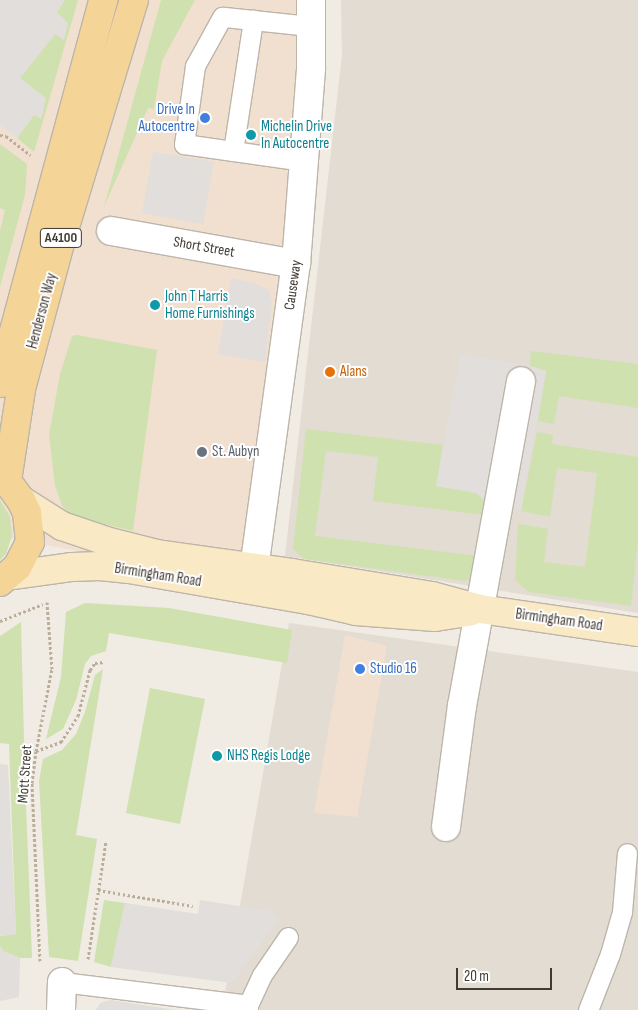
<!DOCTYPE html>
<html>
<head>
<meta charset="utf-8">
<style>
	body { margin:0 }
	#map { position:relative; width:638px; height:1010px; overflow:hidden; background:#f0ebe3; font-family:"Sofia Sans Condensed",sans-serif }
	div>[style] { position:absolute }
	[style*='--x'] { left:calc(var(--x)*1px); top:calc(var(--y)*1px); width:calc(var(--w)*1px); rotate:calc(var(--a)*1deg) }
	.residential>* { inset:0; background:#e3dcd2 }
	.commercial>* { inset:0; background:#f1e0cf }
	.green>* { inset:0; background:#cee1af }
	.parking>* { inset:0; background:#e1dedb }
	.path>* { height:3px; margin-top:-1.5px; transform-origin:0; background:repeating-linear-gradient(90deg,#baad99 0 2.5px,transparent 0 5px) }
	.roads { filter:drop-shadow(1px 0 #bdb5aa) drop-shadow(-1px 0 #bdb5aa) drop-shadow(0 1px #bdb5aa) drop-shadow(0 -1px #bdb5aa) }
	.service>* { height:19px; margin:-9.5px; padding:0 9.5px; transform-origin:9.5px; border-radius:9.5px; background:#fff }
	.minor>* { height:28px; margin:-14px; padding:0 14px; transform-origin:14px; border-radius:14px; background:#fff }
	.secondary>* { height:28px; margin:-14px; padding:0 14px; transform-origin:14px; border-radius:14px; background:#f9e9c4 }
	.primary>* { height:28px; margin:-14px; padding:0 14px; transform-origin:14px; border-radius:14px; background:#f4d497 }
	.dots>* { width:14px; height:14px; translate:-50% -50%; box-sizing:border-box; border:2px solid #fff; border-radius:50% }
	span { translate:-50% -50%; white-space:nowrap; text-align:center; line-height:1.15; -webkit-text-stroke:4px #fff; paint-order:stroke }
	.shield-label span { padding:1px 4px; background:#fff; border:1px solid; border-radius:4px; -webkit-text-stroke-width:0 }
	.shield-label { font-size:14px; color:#413b34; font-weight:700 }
	.shop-label { font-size:15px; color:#366cbe }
	.right { translate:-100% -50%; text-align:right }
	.left { translate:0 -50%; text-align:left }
	.culture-label { font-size:15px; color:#0d838f }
	.street-label { font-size:15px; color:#413b34 }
	.food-label { font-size:15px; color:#c56008 }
	.worship-label { font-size:15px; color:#5b616d }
	.scale { position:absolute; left:456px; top:968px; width:96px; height:22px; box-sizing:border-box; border:2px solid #413b34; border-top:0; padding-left:6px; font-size:15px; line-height:18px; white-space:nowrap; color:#413b34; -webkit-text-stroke:4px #fff; paint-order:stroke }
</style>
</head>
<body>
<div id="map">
	<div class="residential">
		<i style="clip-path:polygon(341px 0,638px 0,638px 613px,285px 556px,342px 55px)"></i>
		<i style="clip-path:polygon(289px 623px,638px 672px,638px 1010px,222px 1010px)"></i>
	</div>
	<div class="commercial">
		<i style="clip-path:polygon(0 0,311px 0,252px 582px,0 537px)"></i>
		<i style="clip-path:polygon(345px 635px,387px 646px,357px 817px,314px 813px)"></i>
	</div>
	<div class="green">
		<i style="clip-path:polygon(65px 0,78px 0,34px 152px,17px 138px,34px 115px,40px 118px,20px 78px,55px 34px,63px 39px,57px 12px)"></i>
		<i style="clip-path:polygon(161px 0,195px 0,162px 61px,154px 109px,148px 108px,104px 207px)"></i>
		<i style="clip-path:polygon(0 144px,27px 164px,25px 195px,0 287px,0 231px,5px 210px,0 208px)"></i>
		<i style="clip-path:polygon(77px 335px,157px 350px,133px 531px,72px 516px,62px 506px,55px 485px,49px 435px,60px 374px,72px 336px)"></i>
		<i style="clip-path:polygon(531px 351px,638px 364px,638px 408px,559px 396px,554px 424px,538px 421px,546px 371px,530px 366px)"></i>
		<i style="clip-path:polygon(306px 429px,443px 445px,436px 486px,476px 493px,484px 500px,485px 515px,373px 501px,378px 457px,326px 451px,315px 536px,479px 556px,476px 577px,465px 581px,304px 559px,293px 549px)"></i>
		<i style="clip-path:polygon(537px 432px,553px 435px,552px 444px,638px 457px,638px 539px,631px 606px,529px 592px,515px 580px,518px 524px,548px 529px,544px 562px,585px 567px,597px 473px,557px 468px,550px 517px,521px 511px)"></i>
		<i style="clip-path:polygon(0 500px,10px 517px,12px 536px,6px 554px,0 560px)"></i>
		<i style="clip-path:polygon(85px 603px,169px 608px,292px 630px,287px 663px,109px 633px,106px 651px,91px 656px,85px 664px,76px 700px,63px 729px,46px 739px,61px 677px,66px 612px)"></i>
		<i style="clip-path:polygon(21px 622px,25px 779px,32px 958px,20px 958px,3px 951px,0 946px,0 936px,16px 934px,9px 744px,0 743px,0 636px)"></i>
		<i style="clip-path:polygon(103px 669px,76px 835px,97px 839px,78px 961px,49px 957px,39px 781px,43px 759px,62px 750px,76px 734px,85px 712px,95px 675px)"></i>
		<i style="clip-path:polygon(150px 688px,205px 699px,180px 824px,126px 813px)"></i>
		<i style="clip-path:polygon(104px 900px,125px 903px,111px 967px,94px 962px)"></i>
	</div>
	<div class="parking">
		<i style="clip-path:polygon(0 0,65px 0,57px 12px,68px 23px,64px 40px,55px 34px,20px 78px,46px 98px,41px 119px,34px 115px,17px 138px,0 125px)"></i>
		<i style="clip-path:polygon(153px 152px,214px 162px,203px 224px,142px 213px)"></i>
		<i style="clip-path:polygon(231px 278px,257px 284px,269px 290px,272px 304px,265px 362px,218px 354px)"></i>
		<i style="clip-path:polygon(460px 354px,530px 366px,546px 371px,521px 511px,484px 500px,476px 493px,436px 486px)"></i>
		<i style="clip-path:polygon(0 764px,8px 765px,16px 934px,0 936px)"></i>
		<i style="clip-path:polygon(200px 900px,270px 911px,279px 919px,232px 983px,111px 967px,125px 903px,198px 914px)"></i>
		<i style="clip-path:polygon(0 946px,3px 951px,20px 958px,19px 997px,0 1001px)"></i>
		<i style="clip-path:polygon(110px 1000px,176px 1010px,96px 1010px,100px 1003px)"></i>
	</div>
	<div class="path">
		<i style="--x:0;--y:135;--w:6;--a:9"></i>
		<i style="--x:6;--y:136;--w:31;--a:38"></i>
		<i style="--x:0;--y:621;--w:46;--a:-21.6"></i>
		<i style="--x:36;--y:751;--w:27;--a:-20"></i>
		<i style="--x:61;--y:742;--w:31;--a:-57"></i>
		<i style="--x:78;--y:716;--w:48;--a:-75.4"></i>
		<i style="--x:90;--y:670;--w:9;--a:-54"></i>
		<i style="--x:95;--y:663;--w:9;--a:-6"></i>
		<i style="--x:98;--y:890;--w:96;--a:9.6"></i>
		<i style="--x:88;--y:959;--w:119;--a:-81.3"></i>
		<i style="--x:40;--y:961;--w:178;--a:-92.6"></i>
		<i style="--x:32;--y:783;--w:32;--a:-83"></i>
		<i style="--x:36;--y:751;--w:84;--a:-79"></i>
		<i style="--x:52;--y:669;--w:67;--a:-94.3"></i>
	</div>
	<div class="roads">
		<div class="service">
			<i style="--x:253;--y:20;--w:57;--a:6"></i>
			<i style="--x:233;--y:151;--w:133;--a:-81.3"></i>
			<i style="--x:253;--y:20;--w:31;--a:-174"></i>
			<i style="--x:222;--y:17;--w:56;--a:118.9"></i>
			<i style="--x:195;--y:66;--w:79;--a:98"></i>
			<i style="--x:184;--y:144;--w:121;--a:8.1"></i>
			<i style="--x:62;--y:982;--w:187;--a:7"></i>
			<i style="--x:248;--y:1010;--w:5;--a:-90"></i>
			<i style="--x:248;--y:1005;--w:33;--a:-65"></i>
			<i style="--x:262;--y:975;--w:46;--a:-55.6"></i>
			<i style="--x:588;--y:1010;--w:60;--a:-68.6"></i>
			<i style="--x:610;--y:954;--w:44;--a:-74.1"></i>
			<i style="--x:622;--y:912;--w:59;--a:-85.2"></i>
		</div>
		<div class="minor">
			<i style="--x:111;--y:231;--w:188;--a:10.1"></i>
			<i style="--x:254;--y:569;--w:308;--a:-82.2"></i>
			<i style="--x:296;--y:264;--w:197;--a:-85.6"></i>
			<i style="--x:311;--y:68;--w:68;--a:-90"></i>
			<i style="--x:446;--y:827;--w:122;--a:-82.5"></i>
			<i style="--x:462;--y:706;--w:330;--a:-79.7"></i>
			<i style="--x:61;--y:1010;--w:28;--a:-88"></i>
		</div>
		<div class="secondary">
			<i style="--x:21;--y:500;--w:49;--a:32.4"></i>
			<i style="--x:62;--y:526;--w:46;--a:18.8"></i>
			<i style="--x:106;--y:541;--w:53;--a:14.3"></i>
			<i style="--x:157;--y:554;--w:136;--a:8"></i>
			<i style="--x:292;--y:573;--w:142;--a:9.3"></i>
			<i style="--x:432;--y:596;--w:50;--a:15.2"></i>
			<i style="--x:480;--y:609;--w:160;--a:8.3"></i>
			<i style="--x:7;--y:576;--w:66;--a:-7.9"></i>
			<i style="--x:72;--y:567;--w:28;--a:-2"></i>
			<i style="--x:100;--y:566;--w:29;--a:6"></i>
			<i style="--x:129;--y:569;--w:183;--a:9.8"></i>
			<i style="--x:309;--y:600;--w:48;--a:13.2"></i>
			<i style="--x:356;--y:611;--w:79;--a:4.3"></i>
			<i style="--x:435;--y:617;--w:36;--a:-9"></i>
		</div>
		<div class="primary">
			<i style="--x:0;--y:383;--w:397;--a:-74.9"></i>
			<i style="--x:0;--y:477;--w:8;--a:30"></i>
			<i style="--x:7;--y:481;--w:24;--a:54"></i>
			<i style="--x:21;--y:500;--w:14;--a:65"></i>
			<i style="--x:27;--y:513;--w:29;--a:84"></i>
			<i style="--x:30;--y:542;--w:28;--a:117"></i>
			<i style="--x:17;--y:567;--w:23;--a:139"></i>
			<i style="--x:7;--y:481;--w:93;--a:-81.3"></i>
			<i style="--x:21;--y:389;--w:154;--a:-75"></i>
			<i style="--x:61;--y:240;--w:251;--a:-73.1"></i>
		</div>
	</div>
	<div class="dots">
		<i style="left:205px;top:118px;background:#3f7fe0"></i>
		<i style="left:251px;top:135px;background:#0f9aa8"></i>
		<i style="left:155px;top:305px;background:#0f9aa8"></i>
		<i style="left:330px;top:372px;background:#e8710a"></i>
		<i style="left:202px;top:452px;background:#6b7280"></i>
		<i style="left:360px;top:669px;background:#3f7fe0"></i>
		<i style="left:217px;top:756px;background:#0f9aa8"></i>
	</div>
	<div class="shield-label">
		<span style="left:61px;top:238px">A4100</span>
	</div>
	<div class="shop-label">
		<span class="right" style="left:195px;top:118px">Drive In<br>Autocentre</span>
		<span class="left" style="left:370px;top:669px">Studio 16</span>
	</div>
	<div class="culture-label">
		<span class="left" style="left:261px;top:135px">Michelin Drive<br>In Autocentre</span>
		<span class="left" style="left:165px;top:305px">John T Harris<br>Home Furnishings</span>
		<span class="left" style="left:227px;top:756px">NHS Regis Lodge</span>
	</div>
	<div class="street-label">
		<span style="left:204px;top:247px;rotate:10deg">Short Street</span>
		<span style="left:293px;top:285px;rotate:-82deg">Causeway</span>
		<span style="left:42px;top:311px;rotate:-75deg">Henderson Way</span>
		<span style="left:158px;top:575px;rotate:9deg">Birmingham Road</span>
		<span style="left:559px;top:620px;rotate:8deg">Birmingham Road</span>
		<span style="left:25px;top:774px;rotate:-86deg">Mott Street</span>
	</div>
	<div class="food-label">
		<span class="left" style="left:340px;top:372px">Alans</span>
	</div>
	<div class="worship-label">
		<span class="left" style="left:212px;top:452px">St. Aubyn</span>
	</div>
	<div class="scale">20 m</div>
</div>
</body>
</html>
